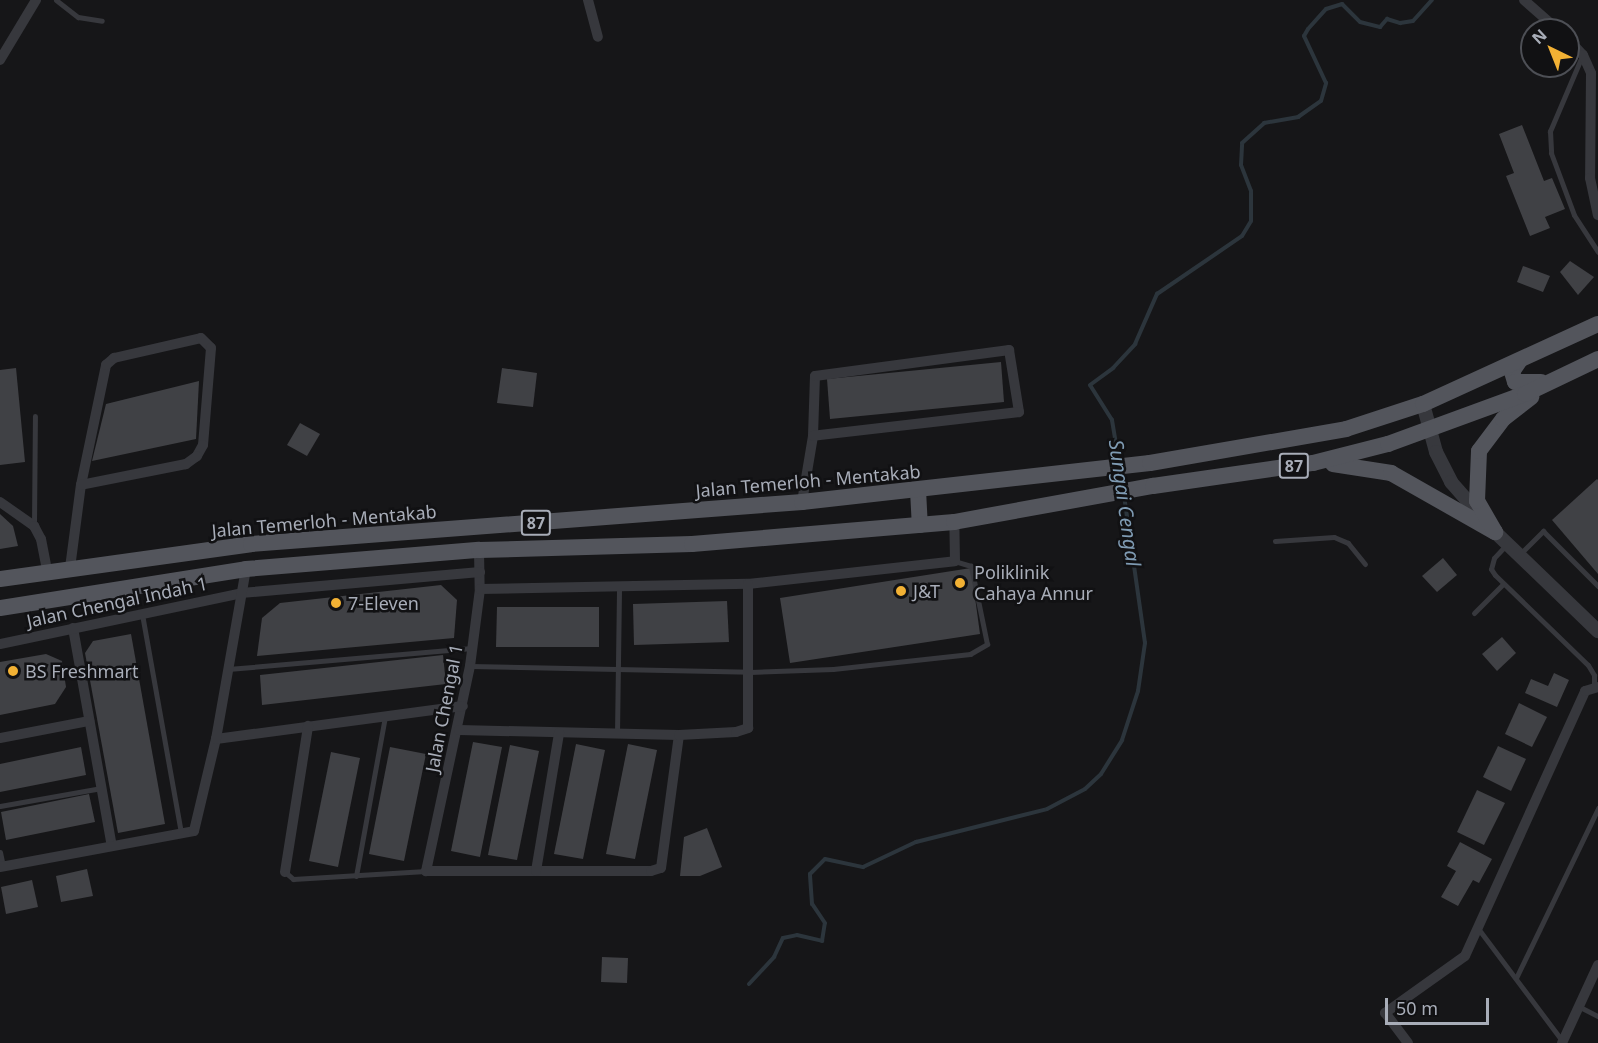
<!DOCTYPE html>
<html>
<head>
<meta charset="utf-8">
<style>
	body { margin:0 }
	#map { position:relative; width:1598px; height:1043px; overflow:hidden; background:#161618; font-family:"Noto Sans",sans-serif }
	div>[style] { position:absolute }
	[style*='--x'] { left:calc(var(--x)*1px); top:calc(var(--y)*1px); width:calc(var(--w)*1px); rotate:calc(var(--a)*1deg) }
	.stream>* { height:4px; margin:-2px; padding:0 2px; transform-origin:2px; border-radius:2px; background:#2c353c }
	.building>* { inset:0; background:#404145 }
	.service>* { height:5px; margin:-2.5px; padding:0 2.5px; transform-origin:2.5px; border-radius:2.5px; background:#37383d }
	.minor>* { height:10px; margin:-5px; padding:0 5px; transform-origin:5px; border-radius:5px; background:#37383d }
	.tertiary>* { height:14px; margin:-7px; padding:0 7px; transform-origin:7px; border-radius:7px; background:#37383d }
	.primary>* { height:16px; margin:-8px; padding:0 8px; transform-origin:8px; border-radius:8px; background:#53555c }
	.dots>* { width:16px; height:16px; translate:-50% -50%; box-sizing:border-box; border:3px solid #111113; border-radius:50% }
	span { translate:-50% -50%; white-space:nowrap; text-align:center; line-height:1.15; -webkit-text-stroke:5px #111113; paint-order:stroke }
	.shield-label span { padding:2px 4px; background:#111113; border:2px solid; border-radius:4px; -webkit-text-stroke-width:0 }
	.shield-label { font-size:16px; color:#a8adb8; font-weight:700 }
	.street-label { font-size:18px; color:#a8adb8 }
	.poi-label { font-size:18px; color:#a8adb8 }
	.left { translate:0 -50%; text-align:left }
	.water-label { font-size:20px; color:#7f9bb3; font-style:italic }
	.north { position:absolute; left:1520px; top:18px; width:60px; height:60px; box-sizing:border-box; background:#111113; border:2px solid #4d4f55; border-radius:50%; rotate:317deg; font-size:16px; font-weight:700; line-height:24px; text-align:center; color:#a8adb8 }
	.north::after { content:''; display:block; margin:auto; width:21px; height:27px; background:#f2b134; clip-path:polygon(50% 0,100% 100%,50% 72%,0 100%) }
	.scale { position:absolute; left:1385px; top:998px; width:104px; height:27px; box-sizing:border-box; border:3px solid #a8adb8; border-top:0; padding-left:8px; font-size:18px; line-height:21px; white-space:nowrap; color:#a8adb8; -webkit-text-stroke:4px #111113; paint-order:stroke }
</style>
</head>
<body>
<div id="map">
	<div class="stream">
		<i style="--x:1119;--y:462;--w:43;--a:-99.5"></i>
		<i style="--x:1112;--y:420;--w:41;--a:-122.2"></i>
		<i style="--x:1090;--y:385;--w:29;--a:-36"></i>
		<i style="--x:1113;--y:368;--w:33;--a:-47"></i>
		<i style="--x:1135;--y:344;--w:55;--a:-66.3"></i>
		<i style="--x:1157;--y:294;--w:103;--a:-34.3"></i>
		<i style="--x:1242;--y:236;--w:17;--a:-59"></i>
		<i style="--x:1251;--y:221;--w:30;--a:-90"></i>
		<i style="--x:1251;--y:191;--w:28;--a:-111"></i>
		<i style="--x:1241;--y:165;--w:22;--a:-87"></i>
		<i style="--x:1242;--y:143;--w:30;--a:-42"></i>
		<i style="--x:1264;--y:123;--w:35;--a:-10"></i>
		<i style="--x:1298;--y:117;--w:28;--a:-35"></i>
		<i style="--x:1321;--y:101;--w:19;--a:-74"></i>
		<i style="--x:1326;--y:83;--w:52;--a:-115.1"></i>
		<i style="--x:1304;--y:36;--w:8;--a:-60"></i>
		<i style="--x:1308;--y:29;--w:27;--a:-48"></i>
		<i style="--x:1326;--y:9;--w:17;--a:-17"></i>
		<i style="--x:1342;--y:4;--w:25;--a:45"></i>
		<i style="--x:1360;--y:22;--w:21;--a:14"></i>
		<i style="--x:1380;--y:27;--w:11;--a:-49"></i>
		<i style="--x:1387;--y:19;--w:14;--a:17"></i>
		<i style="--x:1400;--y:23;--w:13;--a:-9"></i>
		<i style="--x:1413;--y:21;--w:28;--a:-48"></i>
		<i style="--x:1120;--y:470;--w:16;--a:83"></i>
		<i style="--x:749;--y:984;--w:37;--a:-47"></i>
		<i style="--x:774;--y:957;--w:21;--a:-65"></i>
		<i style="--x:783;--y:938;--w:14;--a:-12"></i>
		<i style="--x:797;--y:935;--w:26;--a:13"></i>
		<i style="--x:822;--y:941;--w:18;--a:-81"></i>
		<i style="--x:825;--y:923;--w:23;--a:-124"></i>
		<i style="--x:812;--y:904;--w:30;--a:-94"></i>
		<i style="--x:810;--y:874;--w:21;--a:-45"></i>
		<i style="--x:825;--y:859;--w:39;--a:12"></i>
		<i style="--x:863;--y:867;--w:59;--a:-25.3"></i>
		<i style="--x:916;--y:842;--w:135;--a:-14.1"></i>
		<i style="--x:1047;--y:809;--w:43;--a:-27.8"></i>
		<i style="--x:1085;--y:789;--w:22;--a:-43"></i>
		<i style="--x:1101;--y:774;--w:40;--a:-58"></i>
		<i style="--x:1122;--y:740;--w:52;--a:-71.9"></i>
		<i style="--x:1138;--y:691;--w:49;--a:-81.7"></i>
		<i style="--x:1145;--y:643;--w:148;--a:-98.1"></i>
	</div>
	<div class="building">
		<i style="clip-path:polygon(1522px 125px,1544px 181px,1552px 178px,1565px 209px,1545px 217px,1550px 228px,1530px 236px,1506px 176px,1514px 173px,1499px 134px)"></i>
		<i style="clip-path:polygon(1570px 261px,1594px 277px,1578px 295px,1560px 272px)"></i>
		<i style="clip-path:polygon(1523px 266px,1550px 276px,1543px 292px,1517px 282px)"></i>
		<i style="clip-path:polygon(1001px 362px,1004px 402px,830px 419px,827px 379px)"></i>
		<i style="clip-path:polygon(16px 368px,25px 462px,0 465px,0 370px)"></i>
		<i style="clip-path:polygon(502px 368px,537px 373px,533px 407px,497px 403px)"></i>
		<i style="clip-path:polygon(199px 381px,196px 439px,92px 461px,106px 404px)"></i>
		<i style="clip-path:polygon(300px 423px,320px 434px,307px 456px,287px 445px)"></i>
		<i style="clip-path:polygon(1597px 479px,1598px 480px,1598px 574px,1552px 520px)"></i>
		<i style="clip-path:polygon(0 514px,13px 526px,18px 546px,0 549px)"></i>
		<i style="clip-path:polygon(1443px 558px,1457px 575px,1437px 592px,1422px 576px)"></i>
		<i style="clip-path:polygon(971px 568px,980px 634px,790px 663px,780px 598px)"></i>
		<i style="clip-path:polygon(441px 585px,457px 600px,454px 638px,257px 656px,262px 618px,280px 603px)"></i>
		<i style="clip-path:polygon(727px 601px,729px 642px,634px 645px,633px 604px)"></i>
		<i style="clip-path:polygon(497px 607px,599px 607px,599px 647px,496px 647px)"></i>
		<i style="clip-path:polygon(131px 634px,165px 824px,118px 833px,85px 653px,93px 641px)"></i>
		<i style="clip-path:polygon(1502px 637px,1516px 653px,1497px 671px,1482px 654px)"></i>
		<i style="clip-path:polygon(46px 654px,62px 661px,66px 687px,55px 704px,0 715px,0 662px)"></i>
		<i style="clip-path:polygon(443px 655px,446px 684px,262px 705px,260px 675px)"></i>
		<i style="clip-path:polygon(1554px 673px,1569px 680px,1557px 707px,1525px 693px,1531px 679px,1548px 686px)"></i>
		<i style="clip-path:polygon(1519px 703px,1547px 717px,1532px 747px,1505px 734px)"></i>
		<i style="clip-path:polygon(473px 742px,502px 747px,480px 857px,451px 851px)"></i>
		<i style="clip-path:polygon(576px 744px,605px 750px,583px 859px,554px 854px)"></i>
		<i style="clip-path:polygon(628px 744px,657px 750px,635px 859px,606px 854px)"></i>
		<i style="clip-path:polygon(510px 745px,539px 751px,517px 860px,488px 855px)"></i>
		<i style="clip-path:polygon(1498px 746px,1526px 759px,1511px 791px,1483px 777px)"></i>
		<i style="clip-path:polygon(81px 747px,86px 775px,0 792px,0 764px)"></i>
		<i style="clip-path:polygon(390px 747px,426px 754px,404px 861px,369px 854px)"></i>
		<i style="clip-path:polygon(331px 752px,360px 758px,338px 867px,309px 861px)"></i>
		<i style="clip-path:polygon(1477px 790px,1505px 803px,1484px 845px,1457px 832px)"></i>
		<i style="clip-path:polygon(89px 794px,95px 822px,6px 840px,1px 812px)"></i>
		<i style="clip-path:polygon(707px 828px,722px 867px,700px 876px,680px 876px,684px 837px)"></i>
		<i style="clip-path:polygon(1460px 842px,1492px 859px,1479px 883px,1473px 880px,1458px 906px,1441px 897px,1456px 871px,1447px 866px)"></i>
		<i style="clip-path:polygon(87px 869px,93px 896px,61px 902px,56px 876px)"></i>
		<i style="clip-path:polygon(32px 880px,38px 907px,6px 914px,1px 887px)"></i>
		<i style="clip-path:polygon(602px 957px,628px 958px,627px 983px,601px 982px)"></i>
	</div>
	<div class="service">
		<i style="--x:56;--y:0;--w:28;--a:38"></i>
		<i style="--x:78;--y:17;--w:24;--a:9"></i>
		<i style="--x:1582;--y:56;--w:82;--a:113.1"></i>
		<i style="--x:1550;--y:131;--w:22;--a:87"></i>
		<i style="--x:1551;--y:153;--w:66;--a:69.6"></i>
		<i style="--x:1574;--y:215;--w:44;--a:57"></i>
		<i style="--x:34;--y:524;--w:108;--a:-89.5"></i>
		<i style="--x:1275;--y:541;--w:59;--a:-3.9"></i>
		<i style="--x:1334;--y:537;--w:15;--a:23"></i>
		<i style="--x:1348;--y:543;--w:27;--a:51"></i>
		<i style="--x:1507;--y:544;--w:19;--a:133"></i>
		<i style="--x:1494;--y:558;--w:11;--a:105"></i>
		<i style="--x:1491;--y:569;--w:7;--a:56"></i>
		<i style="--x:1495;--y:575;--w:129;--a:44.1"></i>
		<i style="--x:1588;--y:665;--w:12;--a:59"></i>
		<i style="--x:1594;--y:675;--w:11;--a:90"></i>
		<i style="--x:1520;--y:554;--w:33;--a:-45"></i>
		<i style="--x:1543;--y:531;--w:78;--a:45"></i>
		<i style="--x:1474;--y:613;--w:41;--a:-45"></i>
		<i style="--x:142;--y:614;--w:222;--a:79.9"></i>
		<i style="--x:470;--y:666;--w:280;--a:1.2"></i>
		<i style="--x:750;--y:672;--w:83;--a:-2.1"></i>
		<i style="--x:833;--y:669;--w:138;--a:-6.2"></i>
		<i style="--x:970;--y:654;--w:20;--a:-30"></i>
		<i style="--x:987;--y:644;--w:80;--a:-101.6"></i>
		<i style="--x:971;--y:566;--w:17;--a:-163"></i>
		<i style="--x:228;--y:669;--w:245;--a:-4.9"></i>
		<i style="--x:617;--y:734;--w:148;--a:-89.2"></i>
		<i style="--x:0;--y:806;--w:103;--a:-10.1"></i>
		<i style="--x:0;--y:852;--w:14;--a:78"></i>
		<i style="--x:285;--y:872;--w:11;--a:41"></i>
		<i style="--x:293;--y:879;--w:133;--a:-3.4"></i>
		<i style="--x:356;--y:876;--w:163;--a:-79.7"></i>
		<i style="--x:1477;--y:927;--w:144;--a:53.2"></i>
		<i style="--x:1516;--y:978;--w:189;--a:-64.2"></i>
		<i style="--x:1578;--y:1006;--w:22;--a:27"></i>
	</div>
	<div class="minor">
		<i style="--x:588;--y:0;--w:38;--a:75"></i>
		<i style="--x:1524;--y:0;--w:45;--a:41.4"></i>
		<i style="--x:1568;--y:39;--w:22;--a:47"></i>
		<i style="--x:1583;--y:55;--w:20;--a:66"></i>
		<i style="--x:1591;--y:73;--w:105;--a:90.5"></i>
		<i style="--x:1590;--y:178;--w:38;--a:78"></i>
		<i style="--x:0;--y:60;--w:70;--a:-59"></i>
		<i style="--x:0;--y:502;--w:42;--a:35.2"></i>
		<i style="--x:34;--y:526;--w:15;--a:62"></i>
		<i style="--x:41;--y:539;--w:32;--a:79"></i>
		<i style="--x:802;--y:502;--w:67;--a:-80.5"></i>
		<i style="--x:813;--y:436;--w:60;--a:-88.1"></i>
		<i style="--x:815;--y:376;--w:196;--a:-7.6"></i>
		<i style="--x:1009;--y:350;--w:63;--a:80.8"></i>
		<i style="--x:1019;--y:412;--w:207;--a:173.4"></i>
		<i style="--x:479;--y:550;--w:39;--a:89"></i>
		<i style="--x:480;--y:589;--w:78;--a:97.4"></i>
		<i style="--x:470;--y:666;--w:210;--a:102.1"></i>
		<i style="--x:426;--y:871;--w:225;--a:0"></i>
		<i style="--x:651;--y:871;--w:10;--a:-17"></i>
		<i style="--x:661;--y:868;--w:134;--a:-82.3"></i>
		<i style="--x:70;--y:568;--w:84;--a:-82.5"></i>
		<i style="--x:81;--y:485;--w:123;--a:-78.2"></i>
		<i style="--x:106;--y:365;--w:11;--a:-41"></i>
		<i style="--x:114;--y:358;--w:89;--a:-12.9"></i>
		<i style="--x:201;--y:338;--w:14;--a:45"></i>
		<i style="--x:211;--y:348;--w:97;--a:94.7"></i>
		<i style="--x:203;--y:445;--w:13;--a:119"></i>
		<i style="--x:197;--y:456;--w:14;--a:144"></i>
		<i style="--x:186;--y:464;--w:107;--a:168.7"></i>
		<i style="--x:480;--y:589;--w:268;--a:-1.1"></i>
		<i style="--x:748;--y:584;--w:208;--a:-6.3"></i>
		<i style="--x:955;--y:561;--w:39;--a:-91"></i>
		<i style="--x:73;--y:628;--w:221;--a:79.9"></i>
		<i style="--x:0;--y:644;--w:246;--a:-11.9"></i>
		<i style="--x:241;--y:593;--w:240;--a:-5"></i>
		<i style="--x:459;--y:730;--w:220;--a:1.3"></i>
		<i style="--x:679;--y:735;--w:57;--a:-3"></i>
		<i style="--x:736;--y:732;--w:13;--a:-18"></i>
		<i style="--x:748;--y:728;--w:144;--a:-90"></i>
		<i style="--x:0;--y:738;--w:91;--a:-10.8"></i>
		<i style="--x:216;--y:739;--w:249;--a:-7.6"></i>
		<i style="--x:0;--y:867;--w:197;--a:-10.5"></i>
		<i style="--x:194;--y:831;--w:95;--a:-76.6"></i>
		<i style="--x:216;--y:739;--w:173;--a:-80"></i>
		<i style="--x:536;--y:871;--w:140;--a:-80.5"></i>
		<i style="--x:285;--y:872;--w:148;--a:-81"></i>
		<i style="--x:1408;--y:1043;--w:38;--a:-127"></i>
		<i style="--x:1385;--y:1013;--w:98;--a:-35.5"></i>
		<i style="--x:1465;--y:956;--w:291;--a:-65.6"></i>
		<i style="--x:1585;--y:691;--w:14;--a:-17"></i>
		<i style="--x:1562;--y:1043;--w:86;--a:-65.2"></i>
	</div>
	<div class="tertiary">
		<i style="--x:1423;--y:404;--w:50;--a:74.8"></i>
		<i style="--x:1436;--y:452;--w:34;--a:63"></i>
		<i style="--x:1451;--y:482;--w:67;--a:48.7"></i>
		<i style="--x:1495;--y:532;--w:143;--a:43.9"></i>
	</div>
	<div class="primary">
		<i style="--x:1520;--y:360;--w:14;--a:124"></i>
		<i style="--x:1512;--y:372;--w:10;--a:73"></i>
		<i style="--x:1515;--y:382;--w:26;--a:0"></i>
		<i style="--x:1333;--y:464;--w:59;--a:8.8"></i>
		<i style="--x:1391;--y:473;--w:120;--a:29.6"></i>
		<i style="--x:918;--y:490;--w:35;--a:87"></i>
		<i style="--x:1495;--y:532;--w:36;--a:-120"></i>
		<i style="--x:1477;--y:501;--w:50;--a:-87.7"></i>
		<i style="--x:1479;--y:451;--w:40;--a:-53"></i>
		<i style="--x:1503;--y:419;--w:36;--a:-38"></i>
		<i style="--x:0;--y:579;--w:253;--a:-7.9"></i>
		<i style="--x:251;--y:544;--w:553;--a:-4.36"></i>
		<i style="--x:802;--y:502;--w:350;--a:-6.4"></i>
		<i style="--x:1150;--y:463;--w:199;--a:-9.8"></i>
		<i style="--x:1346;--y:429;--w:81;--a:-18"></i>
		<i style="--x:1423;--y:404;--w:192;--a:-24.6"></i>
		<i style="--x:0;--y:608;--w:249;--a:-9"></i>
		<i style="--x:246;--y:569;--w:234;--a:-4.7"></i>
		<i style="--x:479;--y:550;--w:213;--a:-1.6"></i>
		<i style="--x:692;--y:544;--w:263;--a:-4.8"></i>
		<i style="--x:954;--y:522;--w:202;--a:-10.3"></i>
		<i style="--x:1153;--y:486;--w:162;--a:-8.2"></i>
		<i style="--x:1313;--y:463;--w:77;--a:-14.2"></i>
		<i style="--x:1388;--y:444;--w:146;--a:-20.1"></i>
		<i style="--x:1525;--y:394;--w:81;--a:-25.6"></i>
	</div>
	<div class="dots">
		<i style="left:960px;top:583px;background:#f2b134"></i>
		<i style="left:901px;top:591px;background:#f2b134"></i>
		<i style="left:336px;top:603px;background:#f2b134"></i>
		<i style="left:13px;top:671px;background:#f2b134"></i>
	</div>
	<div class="shield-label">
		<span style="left:1294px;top:466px">87</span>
		<span style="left:536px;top:523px">87</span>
	</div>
	<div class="street-label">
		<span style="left:808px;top:481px;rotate:-5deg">Jalan Temerloh - Mentakab</span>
		<span style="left:324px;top:521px;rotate:-5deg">Jalan Temerloh - Mentakab</span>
		<span style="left:117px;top:602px;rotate:-12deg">Jalan Chengal Indah 1</span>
		<span style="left:444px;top:708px;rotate:-79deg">Jalan Chengal 1</span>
	</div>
	<div class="poi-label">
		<span class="left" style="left:974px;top:583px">Poliklinik<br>Cahaya Annur</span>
		<span class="left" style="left:913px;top:591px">J&amp;T</span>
		<span class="left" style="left:348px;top:603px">7-Eleven</span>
		<span class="left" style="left:25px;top:671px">BS Freshmart</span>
	</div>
	<div class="water-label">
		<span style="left:1125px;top:503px;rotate:82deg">Sungai Cengal</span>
	</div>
	<div class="north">N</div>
	<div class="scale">50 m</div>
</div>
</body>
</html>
